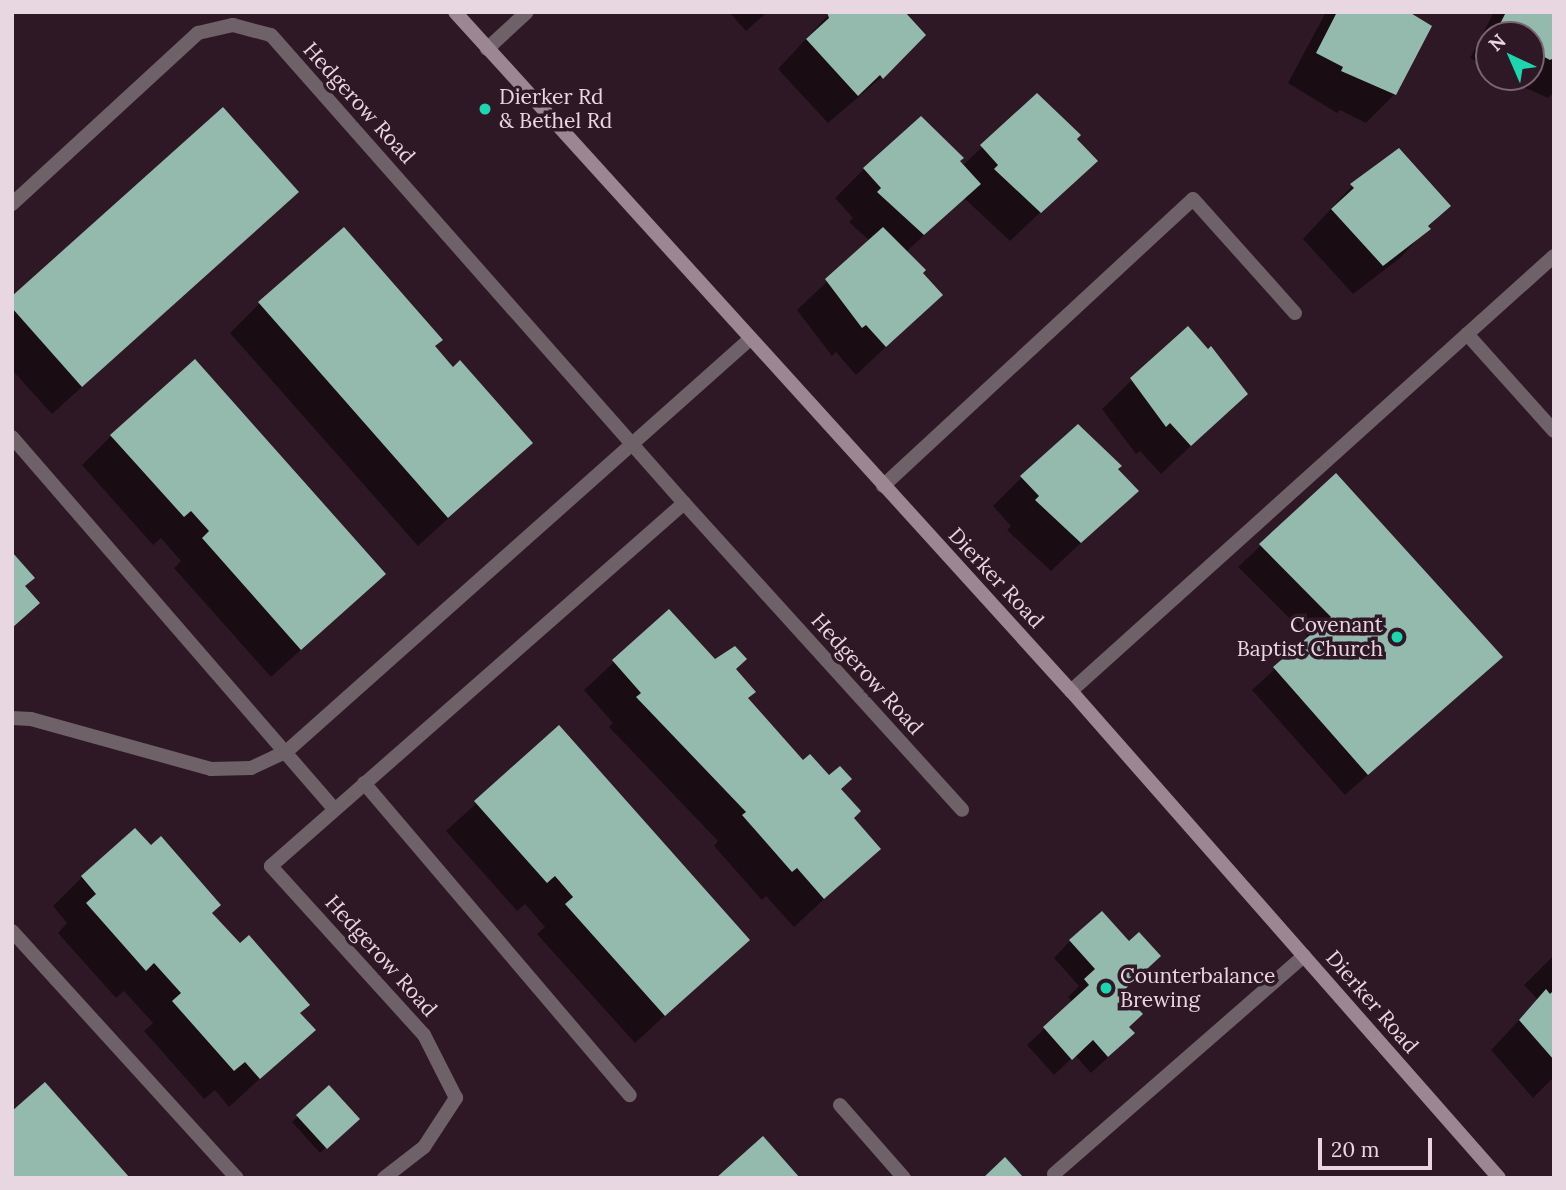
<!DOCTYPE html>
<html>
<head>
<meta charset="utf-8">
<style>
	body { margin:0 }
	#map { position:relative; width:1566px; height:1190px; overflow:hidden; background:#2f1825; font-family:Lora,serif }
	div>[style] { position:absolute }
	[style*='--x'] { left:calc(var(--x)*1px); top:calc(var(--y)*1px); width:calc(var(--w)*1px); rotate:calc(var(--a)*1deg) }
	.shadow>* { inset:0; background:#0007 }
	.building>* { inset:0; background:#94b9ad }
	.lane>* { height:14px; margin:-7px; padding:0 7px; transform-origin:7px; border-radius:7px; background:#6e6168 }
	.street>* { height:14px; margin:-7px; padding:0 7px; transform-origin:7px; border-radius:7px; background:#6e6168 }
	.secondary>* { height:14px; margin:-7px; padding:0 7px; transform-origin:7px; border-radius:7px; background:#9b8691 }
	.dots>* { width:19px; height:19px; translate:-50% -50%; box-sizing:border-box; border:4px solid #2f1825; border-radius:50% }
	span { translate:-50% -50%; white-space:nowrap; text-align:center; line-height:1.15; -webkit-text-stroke:7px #2f1825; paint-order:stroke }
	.poi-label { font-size:21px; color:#e8d7e0 }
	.left { translate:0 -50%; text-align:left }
	.right { translate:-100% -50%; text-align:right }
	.street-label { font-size:21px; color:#e8d7e0 }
	.frame { position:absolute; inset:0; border:14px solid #e8d7e0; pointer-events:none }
	.north { position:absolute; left:1475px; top:21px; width:70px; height:70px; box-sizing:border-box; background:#2f1825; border:2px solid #796470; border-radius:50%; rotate:316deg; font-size:19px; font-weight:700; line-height:28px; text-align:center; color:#e8d7e0 }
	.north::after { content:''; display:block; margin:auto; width:24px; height:32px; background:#1fd5b0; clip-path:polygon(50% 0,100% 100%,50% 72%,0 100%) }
	.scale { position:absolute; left:1318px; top:1138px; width:114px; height:32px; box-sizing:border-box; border:4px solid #e8d7e0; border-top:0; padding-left:9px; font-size:21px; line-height:24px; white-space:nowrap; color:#e8d7e0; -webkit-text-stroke:5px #2f1825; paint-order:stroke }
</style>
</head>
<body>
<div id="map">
	<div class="shadow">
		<i style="clip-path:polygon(729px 12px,767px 12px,746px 31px)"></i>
		<i style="clip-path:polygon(831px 12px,904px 58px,828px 123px,778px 69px)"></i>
		<i style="clip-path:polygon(1326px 12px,1407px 12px,1395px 94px,1366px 123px,1340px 110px,1337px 113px,1288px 83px)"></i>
		<i style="clip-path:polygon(1494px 12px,1554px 12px,1554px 92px,1548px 98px,1501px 77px,1531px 77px,1531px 35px,1489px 35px,1489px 69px,1470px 58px)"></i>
		<i style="clip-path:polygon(1037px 96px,1060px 115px,1095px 161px,1010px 241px,964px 198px,907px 251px,941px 295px,856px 375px,836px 352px,832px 356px,797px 310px,870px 241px,849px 222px,853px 218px,835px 198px,864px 169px,958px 161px,962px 166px)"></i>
		<i style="clip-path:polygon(1399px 150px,1449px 205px,1400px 258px,1353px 294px,1303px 239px,1352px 186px)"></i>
		<i style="clip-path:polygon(297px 192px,52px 414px,12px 370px,12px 298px)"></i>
		<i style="clip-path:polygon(259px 304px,433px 347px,531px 443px,418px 546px,230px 333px)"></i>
		<i style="clip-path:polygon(1132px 380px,1246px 394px,1161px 474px,1140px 451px,1136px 454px,1102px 409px)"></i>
		<i style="clip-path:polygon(111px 436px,384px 574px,271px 677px,174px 568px,181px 561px,161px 538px,153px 545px,82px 465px)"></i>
		<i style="clip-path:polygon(1101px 446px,1136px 491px,1051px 571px,1007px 530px,1011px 526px,993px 506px,1022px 477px)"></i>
		<i style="clip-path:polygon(1336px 475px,1501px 657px,1345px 795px,1252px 690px,1309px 638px,1238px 567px)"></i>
		<i style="clip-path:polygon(669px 611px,714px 661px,734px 670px,747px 699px,803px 762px,829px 778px,851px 818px,879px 848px,794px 927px,766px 896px,762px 900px,714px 846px,718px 841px,609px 727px,613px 723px,584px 690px)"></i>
		<i style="clip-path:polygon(559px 728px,747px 940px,635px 1043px,537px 934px,545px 927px,525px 904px,517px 911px,446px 831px)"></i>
		<i style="clip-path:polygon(82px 877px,211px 913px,313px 1030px,229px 1107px,215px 1090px,204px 1099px,144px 1031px,153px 1023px,124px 991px,116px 998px,58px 933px,67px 923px,53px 906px)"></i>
		<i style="clip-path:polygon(1070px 941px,1120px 992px,1127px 1027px,1116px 1050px,1091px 1073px,1075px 1055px,1054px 1075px,1027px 1045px,1073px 1002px,1068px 997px,1079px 986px,1054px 958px)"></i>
		<i style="clip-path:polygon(1554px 955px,1554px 1077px,1533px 1098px,1491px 1050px,1538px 1000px,1524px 985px)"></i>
		<i style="clip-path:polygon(329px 1088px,357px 1119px,320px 1153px,292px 1122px)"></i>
	</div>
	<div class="building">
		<i style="clip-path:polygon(827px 12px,905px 12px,926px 35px,883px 79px,880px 75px,858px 96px,806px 39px,829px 18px)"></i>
		<i style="clip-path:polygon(1337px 12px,1409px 12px,1432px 26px,1396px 95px,1341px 71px,1343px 67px,1316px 53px)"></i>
		<i style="clip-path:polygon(1506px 12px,1554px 12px,1554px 58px,1550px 60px,1531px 50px,1531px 35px,1511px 35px,1498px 28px)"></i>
		<i style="clip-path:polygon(1037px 93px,1081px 135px,1077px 139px,1098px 161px,1041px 213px,994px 169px,998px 165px,980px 145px)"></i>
		<i style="clip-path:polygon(223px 107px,299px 192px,82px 387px,12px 308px,12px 296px)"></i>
		<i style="clip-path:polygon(921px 116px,964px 158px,960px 161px,981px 184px,924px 235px,877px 192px,881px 188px,863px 168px)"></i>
		<i style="clip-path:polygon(1399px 148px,1451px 206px,1428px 226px,1431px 229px,1383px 266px,1331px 209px,1354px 188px,1350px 184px)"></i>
		<i style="clip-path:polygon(344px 227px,443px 340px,435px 346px,453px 367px,460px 360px,533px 443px,448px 518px,258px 302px)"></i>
		<i style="clip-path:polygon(883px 227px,926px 270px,923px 273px,943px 295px,886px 347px,866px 325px,862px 328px,825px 279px)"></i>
		<i style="clip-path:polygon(1188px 326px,1208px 349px,1211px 346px,1248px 394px,1191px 446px,1170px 423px,1166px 427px,1130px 378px)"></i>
		<i style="clip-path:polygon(195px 359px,386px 574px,301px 650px,202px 538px,209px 531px,191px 511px,184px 517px,110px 435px)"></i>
		<i style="clip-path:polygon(1078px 424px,1122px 466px,1118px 469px,1139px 491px,1081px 543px,1035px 500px,1039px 496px,1020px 476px)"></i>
		<i style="clip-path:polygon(1336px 473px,1503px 657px,1368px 775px,1273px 667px,1331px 617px,1259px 544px)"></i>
		<i style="clip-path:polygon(12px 552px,35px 578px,25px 586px,40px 603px,12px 628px)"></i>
		<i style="clip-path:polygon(669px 609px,715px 659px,735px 646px,747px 659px,736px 669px,756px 692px,748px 698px,803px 760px,810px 754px,829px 775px,840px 766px,852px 779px,841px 789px,861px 811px,854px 818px,881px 849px,824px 899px,797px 868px,792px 872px,742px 815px,746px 812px,636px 697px,641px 693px,612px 660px)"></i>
		<i style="clip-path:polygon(559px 725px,750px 940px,665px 1016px,565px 904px,573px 897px,555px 876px,547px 883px,474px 801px)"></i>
		<i style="clip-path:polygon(135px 828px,151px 845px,161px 836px,221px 905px,212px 913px,240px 943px,249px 935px,310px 1005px,300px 1013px,316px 1030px,260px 1079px,245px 1062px,234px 1071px,172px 1001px,181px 993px,154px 963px,146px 971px,86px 903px,96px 894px,81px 876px)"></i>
		<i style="clip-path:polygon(1102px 911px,1129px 941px,1139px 932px,1161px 956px,1122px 992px,1143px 1014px,1129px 1027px,1135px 1033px,1108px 1057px,1093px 1040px,1072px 1060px,1043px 1027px,1089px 985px,1084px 979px,1095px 969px,1069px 940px)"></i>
		<i style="clip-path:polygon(1546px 989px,1550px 994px,1554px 990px,1554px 1060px,1519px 1020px)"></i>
		<i style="clip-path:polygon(45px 1082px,130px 1178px,12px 1178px,12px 1111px)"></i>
		<i style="clip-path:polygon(329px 1085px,360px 1119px,327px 1149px,296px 1115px)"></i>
		<i style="clip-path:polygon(763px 1136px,800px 1178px,716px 1178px)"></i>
		<i style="clip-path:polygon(1005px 1157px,1024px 1178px,983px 1178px)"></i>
	</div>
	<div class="lane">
		<i style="--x:487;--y:49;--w:54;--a:-42.8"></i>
		<i style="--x:1467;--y:334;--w:130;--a:48.1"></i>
		<i style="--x:1071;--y:691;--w:650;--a:-42.01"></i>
		<i style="--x:840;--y:1105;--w:97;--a:48.8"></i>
		<i style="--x:1054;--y:1174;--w:332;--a:-41.1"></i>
	</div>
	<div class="street">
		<i style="--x:12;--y:204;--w:253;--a:-42.6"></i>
		<i style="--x:198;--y:33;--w:36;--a:-13"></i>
		<i style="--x:233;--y:25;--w:39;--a:15"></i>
		<i style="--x:271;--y:35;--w:624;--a:48.57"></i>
		<i style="--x:684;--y:503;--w:414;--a:47.8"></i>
		<i style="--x:12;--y:437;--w:492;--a:49.1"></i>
		<i style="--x:883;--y:486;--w:422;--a:-42.8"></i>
		<i style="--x:1193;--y:199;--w:153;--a:48.2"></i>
		<i style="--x:12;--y:718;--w:19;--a:3"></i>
		<i style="--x:31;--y:719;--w:187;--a:15.5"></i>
		<i style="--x:211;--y:769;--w:40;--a:-1.4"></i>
		<i style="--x:251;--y:768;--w:38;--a:-25"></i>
		<i style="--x:286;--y:752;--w:621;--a:-41.67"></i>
		<i style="--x:364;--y:783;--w:410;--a:49.6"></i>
		<i style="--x:12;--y:931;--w:334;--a:47.7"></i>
		<i style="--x:384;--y:1178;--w:51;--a:-37.8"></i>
		<i style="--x:424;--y:1147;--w:59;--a:-56.9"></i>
		<i style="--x:456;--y:1098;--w:71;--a:-116.9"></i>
		<i style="--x:424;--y:1035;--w:228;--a:-132.2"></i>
		<i style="--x:271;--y:866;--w:550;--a:-41.31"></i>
	</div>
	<div class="secondary">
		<i style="--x:455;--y:12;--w:917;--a:47.79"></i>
		<i style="--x:1071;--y:691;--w:648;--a:48.69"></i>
	</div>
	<div class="dots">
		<i style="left:485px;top:109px;background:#1fd5b0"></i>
		<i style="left:1397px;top:637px;background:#1fd5b0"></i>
		<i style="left:1106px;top:988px;background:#1fd5b0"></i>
	</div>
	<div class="poi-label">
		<span class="left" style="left:499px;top:109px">Dierker Rd<br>&amp; Bethel Rd</span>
		<span class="right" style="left:1383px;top:637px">Covenant<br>Baptist Church</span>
		<span class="left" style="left:1120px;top:988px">Counterbalance<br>Brewing</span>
	</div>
	<div class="street-label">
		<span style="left:359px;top:103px;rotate:48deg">Hedgerow Road</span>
		<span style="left:996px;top:578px;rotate:47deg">Dierker Road</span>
		<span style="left:867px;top:674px;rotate:48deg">Hedgerow Road</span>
		<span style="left:381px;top:956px;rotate:48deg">Hedgerow Road</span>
		<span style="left:1372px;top:1002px;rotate:49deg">Dierker Road</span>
	</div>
	<div class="frame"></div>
	<div class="north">N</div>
	<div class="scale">20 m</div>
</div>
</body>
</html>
